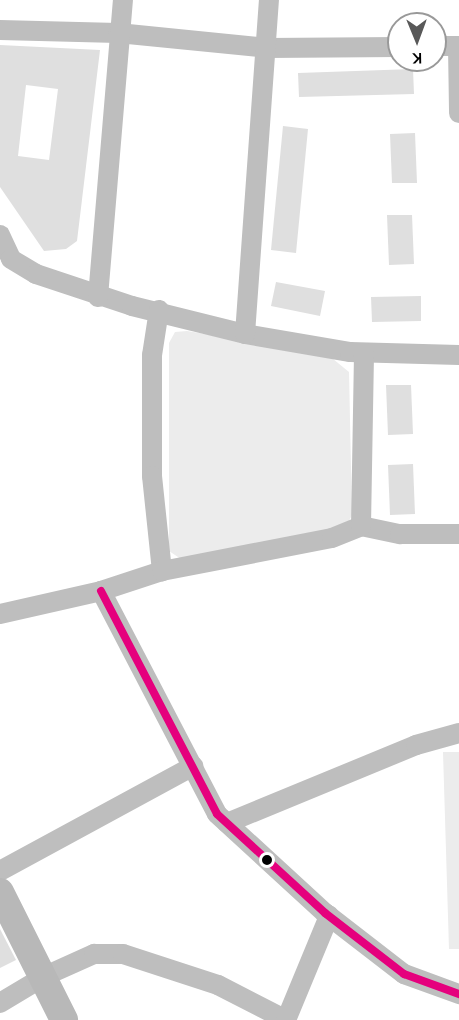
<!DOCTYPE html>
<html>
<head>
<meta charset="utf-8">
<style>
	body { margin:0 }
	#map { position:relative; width:459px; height:1020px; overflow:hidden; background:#fff; font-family:Karla,sans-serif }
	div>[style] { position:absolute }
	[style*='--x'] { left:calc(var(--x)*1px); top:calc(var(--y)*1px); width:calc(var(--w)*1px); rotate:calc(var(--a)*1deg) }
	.green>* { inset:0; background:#ececec }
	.building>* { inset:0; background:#dfdfdf }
	.street>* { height:20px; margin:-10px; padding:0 10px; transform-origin:10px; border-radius:10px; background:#bebebe }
	.secondary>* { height:28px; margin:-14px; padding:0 14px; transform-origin:14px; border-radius:14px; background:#b8b8b8 }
	.bus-1>* { height:8px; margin:-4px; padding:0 4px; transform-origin:4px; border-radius:4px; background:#e5007d }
	.dots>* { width:16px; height:16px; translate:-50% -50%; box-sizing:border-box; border:3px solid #fff; border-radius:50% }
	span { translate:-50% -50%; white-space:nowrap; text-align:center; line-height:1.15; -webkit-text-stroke:5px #fff; paint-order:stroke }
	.north { position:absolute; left:387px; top:12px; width:60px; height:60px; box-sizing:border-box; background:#fff; border:2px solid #999; border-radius:50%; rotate:179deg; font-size:16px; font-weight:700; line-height:24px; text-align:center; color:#000 }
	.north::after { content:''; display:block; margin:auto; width:21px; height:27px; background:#595959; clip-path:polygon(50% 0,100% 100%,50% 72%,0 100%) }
</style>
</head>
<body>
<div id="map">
	<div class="green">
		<i style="clip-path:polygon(187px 331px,327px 354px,349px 372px,352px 515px,345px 529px,187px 563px,169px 551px,169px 343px,175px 332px)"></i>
		<i style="clip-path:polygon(443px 752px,459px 752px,459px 949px,449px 949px)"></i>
	</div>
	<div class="building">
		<i style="clip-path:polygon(evenodd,0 45px,100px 50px,77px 241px,66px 249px,44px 251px,0 187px,0 45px,26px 85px,58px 89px,49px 160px,18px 156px,26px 85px)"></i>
		<i style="clip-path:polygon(413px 69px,414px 94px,299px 97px,298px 73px)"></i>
		<i style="clip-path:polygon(283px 126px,308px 129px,296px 253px,271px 250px)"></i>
		<i style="clip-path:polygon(415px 133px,417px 183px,392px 183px,390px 134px)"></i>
		<i style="clip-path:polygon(387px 215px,412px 215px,414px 264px,389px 265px)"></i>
		<i style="clip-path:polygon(276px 282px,325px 291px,320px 316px,271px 306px)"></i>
		<i style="clip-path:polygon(421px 296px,421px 321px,372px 322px,371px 297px)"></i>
		<i style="clip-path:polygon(386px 385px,411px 385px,413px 434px,388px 435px)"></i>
		<i style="clip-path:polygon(413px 464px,415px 514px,390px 515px,388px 465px)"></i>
		<i style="clip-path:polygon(0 929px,16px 960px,0 968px)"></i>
	</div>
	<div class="street">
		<i style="--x:0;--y:30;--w:118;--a:1.5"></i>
		<i style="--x:118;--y:33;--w:150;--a:5.7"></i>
		<i style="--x:267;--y:48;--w:132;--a:-0.4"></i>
		<i style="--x:435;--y:46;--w:24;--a:0"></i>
		<i style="--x:458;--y:46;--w:67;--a:89.1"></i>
		<i style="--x:0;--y:235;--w:26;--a:65"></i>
		<i style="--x:11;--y:259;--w:29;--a:31"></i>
		<i style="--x:36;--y:274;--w:101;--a:18.4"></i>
		<i style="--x:132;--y:306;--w:116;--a:13.9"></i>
		<i style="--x:245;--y:334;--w:107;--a:9.7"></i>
		<i style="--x:350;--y:352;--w:109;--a:1.6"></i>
		<i style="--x:98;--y:297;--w:298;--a:-85.2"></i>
		<i style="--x:159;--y:310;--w:46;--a:98.8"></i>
		<i style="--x:152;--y:355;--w:121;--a:90"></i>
		<i style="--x:152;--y:476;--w:96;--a:84"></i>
		<i style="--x:245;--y:334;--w:335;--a:-85.9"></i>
		<i style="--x:361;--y:526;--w:40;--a:12"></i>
		<i style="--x:400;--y:534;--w:59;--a:0"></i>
		<i style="--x:101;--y:591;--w:251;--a:62.5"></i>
		<i style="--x:217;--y:814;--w:147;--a:42.5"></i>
		<i style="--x:325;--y:913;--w:100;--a:37.7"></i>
		<i style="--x:404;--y:974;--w:59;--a:20"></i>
		<i style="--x:0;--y:614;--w:104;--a:-12.8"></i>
		<i style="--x:101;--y:591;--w:64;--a:-18.2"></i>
		<i style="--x:162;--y:571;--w:173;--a:-11"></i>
		<i style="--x:332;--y:538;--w:31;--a:-22"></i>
		<i style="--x:361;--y:526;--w:173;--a:-89"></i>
		<i style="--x:227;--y:823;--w:204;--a:-22.4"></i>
		<i style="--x:416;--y:745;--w:45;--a:-15.6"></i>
		<i style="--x:0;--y:871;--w:220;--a:-28.5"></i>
		<i style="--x:0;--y:1003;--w:52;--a:-31"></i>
		<i style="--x:45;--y:976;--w:54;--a:-24.2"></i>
		<i style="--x:94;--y:954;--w:29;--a:0"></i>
		<i style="--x:123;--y:954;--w:100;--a:18.1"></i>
		<i style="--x:218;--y:985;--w:76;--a:27.2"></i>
		<i style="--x:286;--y:1020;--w:113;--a:-67.5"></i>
	</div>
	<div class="secondary">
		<i style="--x:0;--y:892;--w:143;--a:63.4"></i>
	</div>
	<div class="bus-1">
		<i style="--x:101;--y:591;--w:251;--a:62.5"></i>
		<i style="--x:217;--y:814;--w:147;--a:42.5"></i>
		<i style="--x:325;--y:913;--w:100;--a:37.7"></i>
		<i style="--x:404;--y:974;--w:59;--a:20"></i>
	</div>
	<div class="dots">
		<i style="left:267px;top:860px;background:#000"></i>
	</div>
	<div class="north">K</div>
</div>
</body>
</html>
